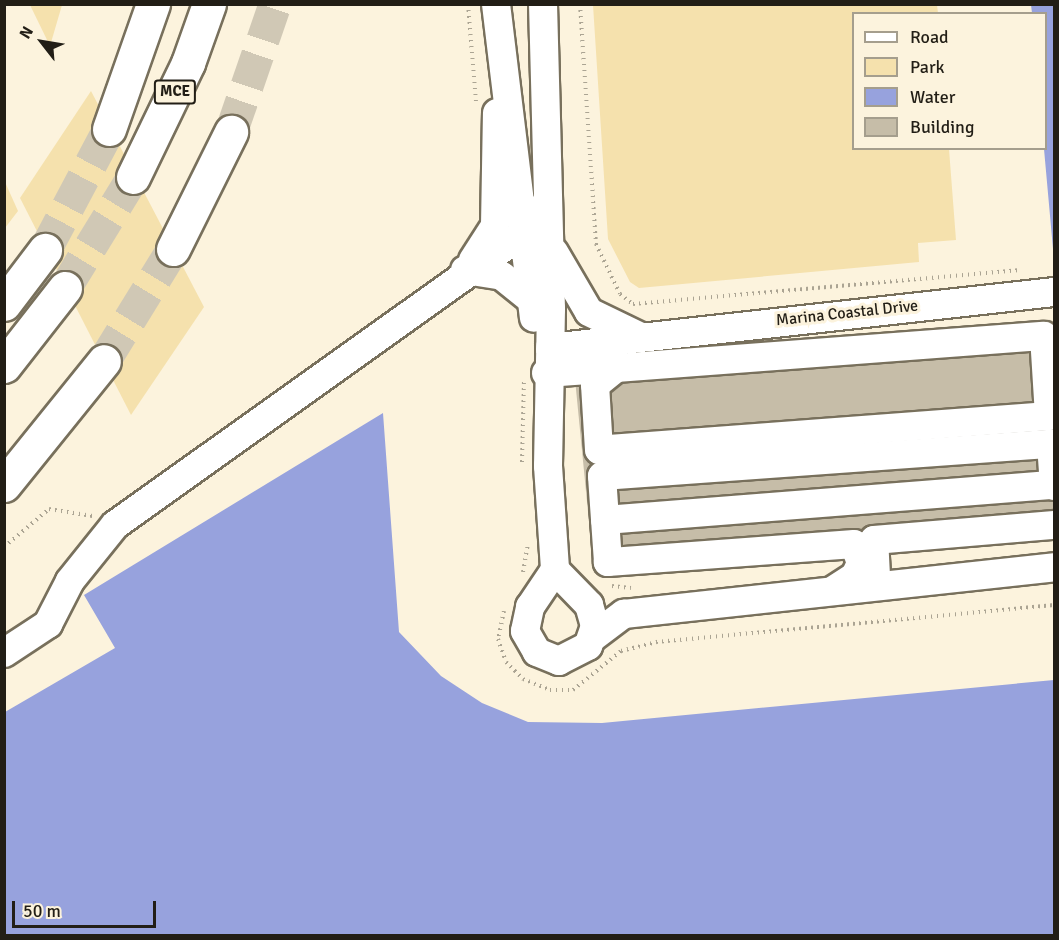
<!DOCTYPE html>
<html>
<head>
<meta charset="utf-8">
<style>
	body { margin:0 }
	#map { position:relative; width:1059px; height:940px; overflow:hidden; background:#fcf3dd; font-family:Signika,sans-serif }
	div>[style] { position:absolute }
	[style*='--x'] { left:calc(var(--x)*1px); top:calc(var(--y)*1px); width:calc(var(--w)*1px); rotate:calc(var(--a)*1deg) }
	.green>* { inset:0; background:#f5e1ad }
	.water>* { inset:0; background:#97a2dd }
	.building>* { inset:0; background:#c6bda8 }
	.highway-tunnel>* { height:33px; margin-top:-16.5px; transform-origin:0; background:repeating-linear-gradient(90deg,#d0c8b5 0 33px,transparent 0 49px) }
	.path>* { height:4px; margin-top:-2px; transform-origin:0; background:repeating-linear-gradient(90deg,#aba493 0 1.5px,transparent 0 6px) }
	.roads { filter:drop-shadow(2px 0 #78705c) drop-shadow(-2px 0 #78705c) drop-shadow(0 2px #78705c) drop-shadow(0 -2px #78705c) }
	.minor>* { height:28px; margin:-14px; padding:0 14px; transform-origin:14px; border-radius:14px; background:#fff }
	.highway>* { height:33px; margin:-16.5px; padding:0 16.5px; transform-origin:16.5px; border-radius:16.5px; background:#fff }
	span { translate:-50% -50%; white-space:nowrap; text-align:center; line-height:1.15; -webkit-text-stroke:6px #fcf3dd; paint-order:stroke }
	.shield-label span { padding:2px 4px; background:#fcf3dd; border:2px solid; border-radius:4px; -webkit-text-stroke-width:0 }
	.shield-label { font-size:15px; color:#221e16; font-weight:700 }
	.street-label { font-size:16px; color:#221e16 }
	.frame { position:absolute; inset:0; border:6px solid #221e16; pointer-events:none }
	.legend { position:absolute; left:852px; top:12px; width:195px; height:138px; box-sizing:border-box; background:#fcf3dd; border:2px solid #a59e8d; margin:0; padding:8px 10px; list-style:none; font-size:18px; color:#221e16 }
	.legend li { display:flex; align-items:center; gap:12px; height:30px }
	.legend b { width:30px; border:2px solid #a59e8d }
	.north { position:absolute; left:12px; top:12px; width:60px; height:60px; -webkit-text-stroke:4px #fcf3dd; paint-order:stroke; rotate:301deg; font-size:16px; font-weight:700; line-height:24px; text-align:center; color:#221e16 }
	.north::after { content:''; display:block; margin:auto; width:21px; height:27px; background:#221e16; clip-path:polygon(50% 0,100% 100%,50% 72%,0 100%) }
	.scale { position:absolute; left:12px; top:901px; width:144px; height:27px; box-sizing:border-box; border:3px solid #221e16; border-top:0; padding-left:8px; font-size:18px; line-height:21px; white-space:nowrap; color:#221e16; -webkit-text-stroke:4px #fcf3dd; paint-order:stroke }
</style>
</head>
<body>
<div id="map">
	<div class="green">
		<i style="clip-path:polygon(30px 5px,62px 5px,50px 46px)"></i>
		<i style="clip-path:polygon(593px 5px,937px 5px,938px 13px,854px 14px,854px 148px,949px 149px,956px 240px,918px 243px,919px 262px,639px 288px,630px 282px,608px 239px)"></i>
		<i style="clip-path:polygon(91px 91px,204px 307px,131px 415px,20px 198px)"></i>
		<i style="clip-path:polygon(5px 182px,18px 211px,5px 228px,4px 228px)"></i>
	</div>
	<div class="water">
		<i style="clip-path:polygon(1031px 5px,1054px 5px,1054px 260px,1044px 149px,1046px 14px,1032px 13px)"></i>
		<i style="clip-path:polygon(383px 413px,399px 632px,441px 676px,482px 703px,528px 722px,602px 723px,1054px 680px,1054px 935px,5px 935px,5px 712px,115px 648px,84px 595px)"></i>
	</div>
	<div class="building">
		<i style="clip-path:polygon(1051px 346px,1054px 536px,594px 573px,575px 379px)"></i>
	</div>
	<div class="highway-tunnel">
		<i style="--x:231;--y:132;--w:135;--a:-71"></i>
		<i style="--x:45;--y:250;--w:137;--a:-62.1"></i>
		<i style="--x:65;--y:288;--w:130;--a:-58.5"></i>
		<i style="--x:104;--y:361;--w:132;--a:-58.4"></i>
	</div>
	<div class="path">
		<i style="--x:468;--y:4;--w:98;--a:85.3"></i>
		<i style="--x:580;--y:4;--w:241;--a:86.2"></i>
		<i style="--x:596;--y:244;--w:55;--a:64.4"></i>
		<i style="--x:620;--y:294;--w:16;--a:38"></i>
		<i style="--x:633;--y:304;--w:386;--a:-5"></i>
		<i style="--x:522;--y:462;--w:82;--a:-88.6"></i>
		<i style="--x:4;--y:547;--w:59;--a:-40.2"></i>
		<i style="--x:49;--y:509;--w:44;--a:9.2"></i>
		<i style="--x:523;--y:572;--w:28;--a:-80"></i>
		<i style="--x:612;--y:586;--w:19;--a:6"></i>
		<i style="--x:504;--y:611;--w:29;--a:102"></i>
		<i style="--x:498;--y:639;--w:24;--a:71"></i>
		<i style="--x:506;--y:662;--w:24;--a:45"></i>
		<i style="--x:523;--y:679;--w:29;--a:22"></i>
		<i style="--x:550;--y:690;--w:23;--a:0"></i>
		<i style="--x:573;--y:690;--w:62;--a:-39.1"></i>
		<i style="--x:621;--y:651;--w:36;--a:-14"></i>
		<i style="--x:656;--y:642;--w:400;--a:-5.3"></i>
	</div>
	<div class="roads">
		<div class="minor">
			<i style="--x:496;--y:4;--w:316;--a:83.1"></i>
			<i style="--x:543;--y:4;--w:305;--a:88.5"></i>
			<i style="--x:551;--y:309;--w:157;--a:91.1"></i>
			<i style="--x:548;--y:466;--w:104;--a:86.1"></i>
			<i style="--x:555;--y:570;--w:49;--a:45.8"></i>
			<i style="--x:589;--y:605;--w:22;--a:74"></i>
			<i style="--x:595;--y:626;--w:21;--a:109"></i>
			<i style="--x:588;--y:646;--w:33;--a:153"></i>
			<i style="--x:559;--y:661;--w:24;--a:-158"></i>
			<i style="--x:537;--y:652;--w:24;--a:-120"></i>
			<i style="--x:525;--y:631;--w:25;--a:-78"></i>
			<i style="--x:530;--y:607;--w:45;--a:-56"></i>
			<i style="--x:554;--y:252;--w:69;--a:59.7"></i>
			<i style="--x:589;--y:312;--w:55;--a:25.6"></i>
			<i style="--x:473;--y:260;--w:40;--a:-57.1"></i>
			<i style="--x:495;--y:226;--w:113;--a:-89"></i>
			<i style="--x:465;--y:270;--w:37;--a:9"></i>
			<i style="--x:502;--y:276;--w:38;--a:39"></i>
			<i style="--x:550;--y:348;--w:507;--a:-6.34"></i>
			<i style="--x:546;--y:373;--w:70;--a:-4.1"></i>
			<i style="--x:616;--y:368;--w:429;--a:-4.3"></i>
			<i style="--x:1044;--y:336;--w:80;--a:86.4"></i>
			<i style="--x:1049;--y:416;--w:451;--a:175.7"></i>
			<i style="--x:599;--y:450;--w:65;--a:-93.5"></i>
			<i style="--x:595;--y:385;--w:27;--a:-39"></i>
			<i style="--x:605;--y:520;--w:450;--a:-4.5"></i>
			<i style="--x:876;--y:576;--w:36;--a:-93"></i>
			<i style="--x:874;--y:540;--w:181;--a:-4.8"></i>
			<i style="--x:835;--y:589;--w:24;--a:-33"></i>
			<i style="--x:855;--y:576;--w:14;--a:-65"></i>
			<i style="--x:861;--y:563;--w:20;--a:-110"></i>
			<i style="--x:854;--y:544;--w:247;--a:175.8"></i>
			<i style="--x:608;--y:562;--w:86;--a:-94"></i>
			<i style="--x:602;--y:476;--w:450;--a:-4.1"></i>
			<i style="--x:1051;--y:444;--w:42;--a:85.9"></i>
			<i style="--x:593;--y:637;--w:39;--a:-37"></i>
			<i style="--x:624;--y:614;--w:433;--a:-6.2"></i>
			<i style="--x:4;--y:653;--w:53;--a:-33.4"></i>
			<i style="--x:48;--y:624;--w:48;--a:-62.9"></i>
			<i style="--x:70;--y:581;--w:72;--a:-51.2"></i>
			<i style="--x:115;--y:525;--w:506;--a:-35.51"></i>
			<i style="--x:527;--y:231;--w:34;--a:-56"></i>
		</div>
		<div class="highway">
			<i style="--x:109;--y:129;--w:133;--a:-70.6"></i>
			<i style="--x:133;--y:177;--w:127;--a:-64.2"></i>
			<i style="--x:188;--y:63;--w:63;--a:-70.4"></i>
			<i style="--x:173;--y:249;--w:131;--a:-63.6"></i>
			<i style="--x:4;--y:304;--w:68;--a:-52.8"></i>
			<i style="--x:4;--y:366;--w:99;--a:-52"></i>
			<i style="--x:4;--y:485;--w:159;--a:-51.1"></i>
		</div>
	</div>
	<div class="shield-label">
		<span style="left:175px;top:92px">MCE</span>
	</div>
	<div class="street-label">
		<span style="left:847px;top:313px;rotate:-6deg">Marina Coastal Drive</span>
	</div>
	<div class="frame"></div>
	<ul class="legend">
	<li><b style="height:8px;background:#fff"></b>Road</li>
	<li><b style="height:16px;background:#f5e1ad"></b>Park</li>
	<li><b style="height:16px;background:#97a2dd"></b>Water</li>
	<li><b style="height:16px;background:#c6bda8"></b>Building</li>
	</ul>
	<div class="north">N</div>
	<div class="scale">50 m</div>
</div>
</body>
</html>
